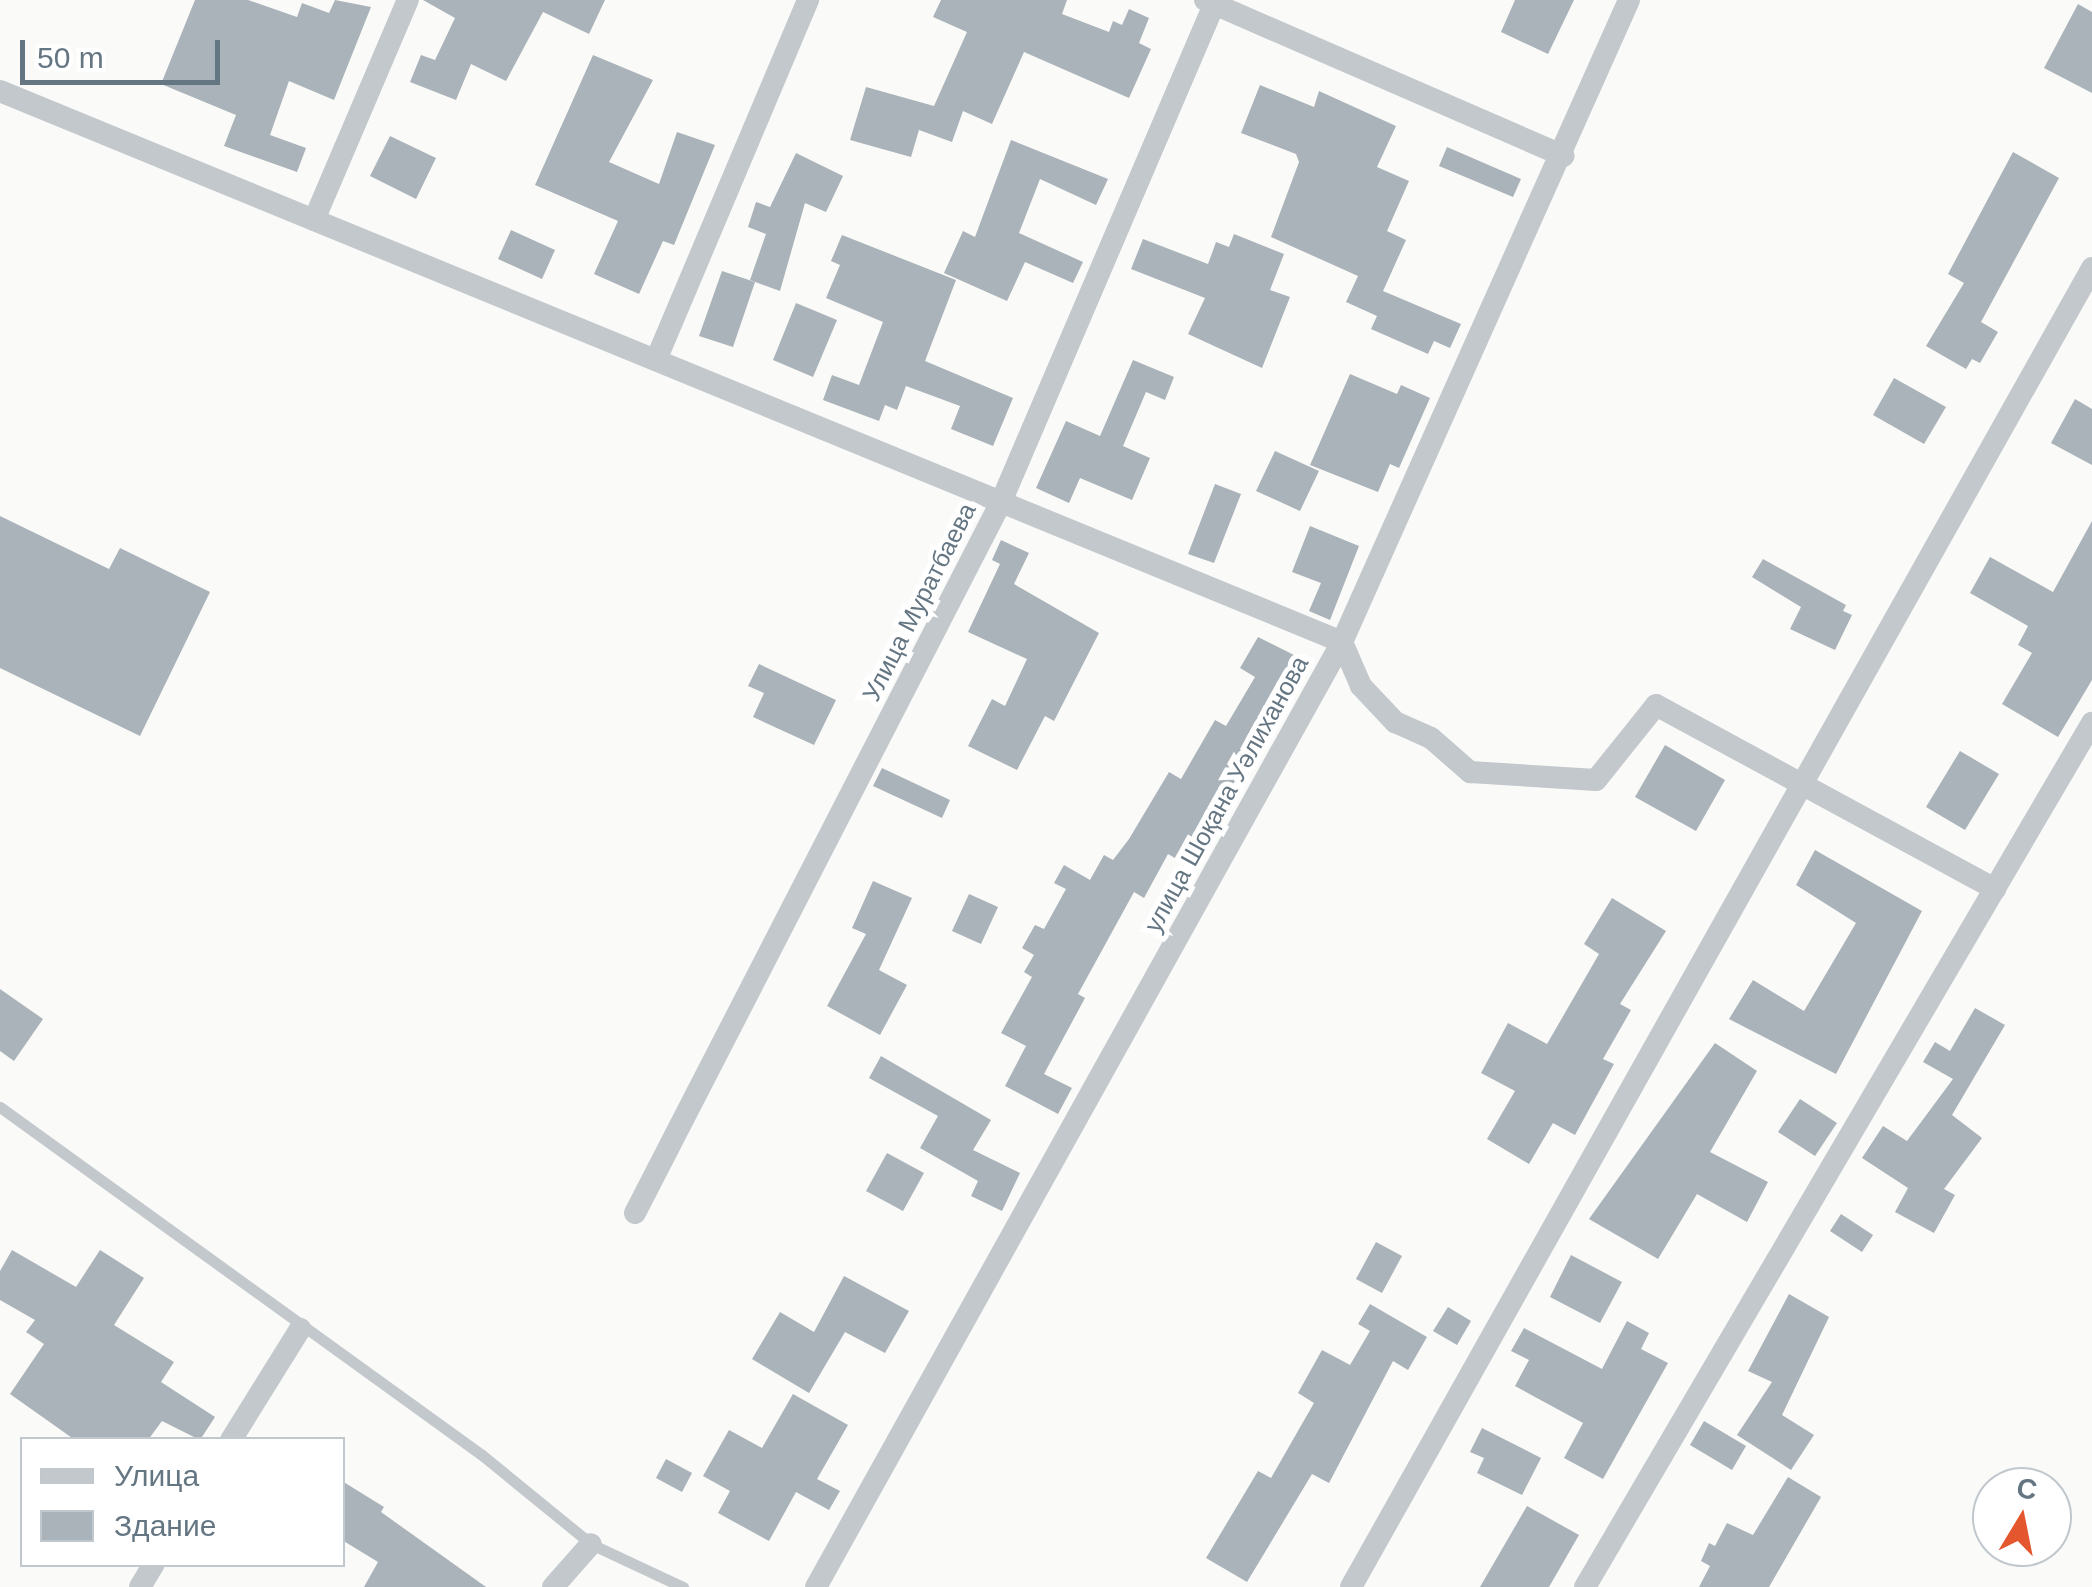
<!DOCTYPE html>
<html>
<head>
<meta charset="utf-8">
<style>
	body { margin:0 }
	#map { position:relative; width:2092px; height:1587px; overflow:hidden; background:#fafaf8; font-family:Arial,sans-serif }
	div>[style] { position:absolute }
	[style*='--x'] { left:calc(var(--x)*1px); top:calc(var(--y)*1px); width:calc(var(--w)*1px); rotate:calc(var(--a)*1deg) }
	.building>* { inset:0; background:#aab3b9 }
	.lane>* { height:11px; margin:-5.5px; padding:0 5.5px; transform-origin:5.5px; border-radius:5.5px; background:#c3c8cc }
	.street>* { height:22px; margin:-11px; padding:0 11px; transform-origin:11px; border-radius:11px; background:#c3c8cc }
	span { translate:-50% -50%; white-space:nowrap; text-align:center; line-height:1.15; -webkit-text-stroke:10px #fff; paint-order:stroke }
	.street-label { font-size:25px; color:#657683 }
	.legend { position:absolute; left:20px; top:1437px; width:325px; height:130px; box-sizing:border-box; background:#fff; border:2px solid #c1c8cd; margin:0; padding:12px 18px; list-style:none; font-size:30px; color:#657683 }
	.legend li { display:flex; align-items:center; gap:20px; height:50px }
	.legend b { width:50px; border:2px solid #c1c8cd }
	.north { position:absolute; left:1972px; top:1467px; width:100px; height:100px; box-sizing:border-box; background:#fff; border:2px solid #c1c8cd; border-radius:50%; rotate:10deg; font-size:28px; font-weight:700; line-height:40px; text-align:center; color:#657683 }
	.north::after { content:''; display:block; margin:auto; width:35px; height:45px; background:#e4572e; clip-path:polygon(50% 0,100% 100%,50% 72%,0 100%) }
	.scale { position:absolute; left:20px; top:40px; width:200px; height:45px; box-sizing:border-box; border:5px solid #657683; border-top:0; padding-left:12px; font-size:30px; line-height:35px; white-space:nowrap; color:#657683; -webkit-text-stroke:8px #fff; paint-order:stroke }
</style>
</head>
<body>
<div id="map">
	<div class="building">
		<i style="clip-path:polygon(195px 0,248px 0,297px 17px,302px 3px,329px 13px,335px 0,371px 7px,334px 100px,289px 81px,270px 135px,306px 148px,297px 172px,224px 146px,236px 115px,161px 84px)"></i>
		<i style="clip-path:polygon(423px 0,605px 0,589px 34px,543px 12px,506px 81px,471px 64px,456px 100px,410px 82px,421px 55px,435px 60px,455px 18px)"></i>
		<i style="clip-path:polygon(941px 0,1067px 0,1062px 14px,1109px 32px,1113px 21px,1122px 25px,1129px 9px,1149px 18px,1139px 43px,1151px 49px,1129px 98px,1024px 52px,992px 124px,963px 111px,952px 142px,919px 130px,911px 157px,850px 140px,866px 87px,934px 106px,967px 32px,933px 17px)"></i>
		<i style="clip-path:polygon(1515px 0,1574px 0,1548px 54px,1501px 32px)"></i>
		<i style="clip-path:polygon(2078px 4px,2092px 12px,2092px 93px,2044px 68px)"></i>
		<i style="clip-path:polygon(593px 55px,653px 80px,609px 162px,659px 184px,677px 132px,715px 145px,674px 245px,663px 241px,639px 294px,594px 274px,618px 221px,535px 185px)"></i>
		<i style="clip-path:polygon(1260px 85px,1314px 107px,1319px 91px,1396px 126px,1377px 167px,1409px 181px,1387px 231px,1406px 240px,1383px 291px,1461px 324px,1450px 348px,1434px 341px,1428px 354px,1371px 329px,1377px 316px,1346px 302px,1358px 276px,1271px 237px,1299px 162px,1296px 154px,1241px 133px)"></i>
		<i style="clip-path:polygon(390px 136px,436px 158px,416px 199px,370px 176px)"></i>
		<i style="clip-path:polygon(1011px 140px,1108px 179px,1096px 205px,1040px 179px,1019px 233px,1083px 262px,1073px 283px,1025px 262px,1007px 301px,944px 273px,963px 231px,975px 237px)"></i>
		<i style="clip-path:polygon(1447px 147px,1521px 179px,1513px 197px,1439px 166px)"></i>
		<i style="clip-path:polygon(2013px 152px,2059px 178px,1981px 322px,1998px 332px,1980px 363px,1972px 359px,1966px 369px,1926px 346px,1964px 283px,1948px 274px)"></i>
		<i style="clip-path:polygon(796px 153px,843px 176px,826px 212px,805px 203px,780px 291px,750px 280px,766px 234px,748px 227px,756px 202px,770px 207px)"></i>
		<i style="clip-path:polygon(511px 230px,555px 250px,542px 279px,498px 259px)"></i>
		<i style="clip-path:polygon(1234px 234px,1284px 254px,1270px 290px,1290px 297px,1262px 368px,1188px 334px,1205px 298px,1131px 269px,1143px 239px,1208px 264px,1216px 242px,1229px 247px)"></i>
		<i style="clip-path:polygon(842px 235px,956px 280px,925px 361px,1013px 398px,993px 446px,951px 429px,960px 406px,906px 386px,897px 410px,885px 405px,879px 421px,823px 400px,832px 375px,859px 385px,883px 322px,826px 298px,840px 265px,831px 261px)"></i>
		<i style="clip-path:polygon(722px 271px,755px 282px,733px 347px,699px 336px)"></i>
		<i style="clip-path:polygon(796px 303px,837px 320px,813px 377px,773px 360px)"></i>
		<i style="clip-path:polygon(1133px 360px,1174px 377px,1165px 400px,1146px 392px,1123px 446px,1150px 458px,1132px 500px,1080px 478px,1069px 503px,1036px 488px,1066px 421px,1100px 436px)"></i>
		<i style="clip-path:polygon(1350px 374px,1397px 394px,1401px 385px,1430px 398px,1399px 468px,1390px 464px,1378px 492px,1310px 465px)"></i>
		<i style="clip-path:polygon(1894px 378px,1946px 407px,1924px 444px,1873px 415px)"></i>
		<i style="clip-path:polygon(2075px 399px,2092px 409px,2092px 465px,2051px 443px)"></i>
		<i style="clip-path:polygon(1275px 451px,1319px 471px,1300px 511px,1256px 491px)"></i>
		<i style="clip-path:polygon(1215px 484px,1241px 494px,1214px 563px,1188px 554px)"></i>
		<i style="clip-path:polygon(0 516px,109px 569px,120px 548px,210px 592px,140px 736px,0 668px)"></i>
		<i style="clip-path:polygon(2092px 521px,2092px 680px,2058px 737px,2002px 704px,2032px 653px,2018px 645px,2028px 626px,1970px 593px,1990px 557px,2053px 592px)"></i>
		<i style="clip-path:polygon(1310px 526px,1359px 546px,1330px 620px,1309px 611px,1321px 583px,1292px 572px)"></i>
		<i style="clip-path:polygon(1001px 540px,1029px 553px,1014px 584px,1099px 633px,1054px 721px,1045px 716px,1017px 770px,968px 746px,992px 699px,1005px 706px,1027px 659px,968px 632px,1000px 564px,992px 560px)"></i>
		<i style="clip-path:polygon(1763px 559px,1846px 605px,1843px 611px,1852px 615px,1835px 650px,1790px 629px,1801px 607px,1752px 577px)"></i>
		<i style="clip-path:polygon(1258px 637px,1312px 664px,1273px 735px,1265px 730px,1234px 786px,1227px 782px,1180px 861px,1168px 854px,1144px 898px,1134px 892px,1078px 994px,1085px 998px,1044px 1074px,1072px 1088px,1058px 1114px,1005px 1086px,1026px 1046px,1001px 1033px,1032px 977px,1024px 972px,1034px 955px,1022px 948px,1035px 925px,1044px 929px,1066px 889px,1054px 883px,1064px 865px,1090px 880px,1104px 855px,1113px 860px,1129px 839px,1169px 772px,1181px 779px,1215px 720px,1226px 726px,1255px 677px,1240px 668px)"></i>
		<i style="clip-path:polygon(759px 664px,836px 700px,814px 745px,753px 717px,764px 693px,748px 686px)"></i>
		<i style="clip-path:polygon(1665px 745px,1725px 780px,1696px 831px,1635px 797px)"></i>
		<i style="clip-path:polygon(1960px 751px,1999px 774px,1965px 830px,1926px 807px)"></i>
		<i style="clip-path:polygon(882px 768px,950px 800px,942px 818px,873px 786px)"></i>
		<i style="clip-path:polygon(1815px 850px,1922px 911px,1836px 1074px,1729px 1019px,1753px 980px,1804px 1011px,1856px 923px,1796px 885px)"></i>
		<i style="clip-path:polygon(873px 881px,912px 898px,879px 970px,907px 985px,880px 1035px,827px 1006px,866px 934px,852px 928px)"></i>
		<i style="clip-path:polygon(969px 894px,998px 907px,981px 944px,952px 931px)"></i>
		<i style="clip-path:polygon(1612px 898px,1666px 931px,1620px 1004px,1631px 1010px,1603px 1059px,1614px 1064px,1575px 1135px,1553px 1123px,1529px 1164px,1487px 1139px,1515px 1091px,1481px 1073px,1508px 1023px,1547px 1044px,1599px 954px,1584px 944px)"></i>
		<i style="clip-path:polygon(0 989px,43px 1019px,14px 1061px,0 1051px)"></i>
		<i style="clip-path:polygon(1975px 1008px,2005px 1025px,1952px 1115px,1982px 1138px,1944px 1189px,1955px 1195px,1934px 1233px,1895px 1212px,1908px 1188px,1862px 1158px,1883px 1126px,1907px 1141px,1953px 1079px,1923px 1062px,1935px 1042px,1950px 1051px)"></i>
		<i style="clip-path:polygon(1715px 1043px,1757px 1071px,1710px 1152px,1768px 1182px,1747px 1222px,1697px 1194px,1658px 1259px,1589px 1219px)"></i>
		<i style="clip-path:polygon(881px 1056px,991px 1120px,973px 1150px,1020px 1173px,1002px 1211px,971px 1196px,978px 1181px,920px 1148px,938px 1116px,869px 1078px)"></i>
		<i style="clip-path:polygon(1800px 1099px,1837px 1123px,1815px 1156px,1778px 1132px)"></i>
		<i style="clip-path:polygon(887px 1153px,924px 1173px,903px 1211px,866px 1191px)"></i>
		<i style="clip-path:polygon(1841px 1214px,1873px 1235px,1862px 1252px,1830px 1231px)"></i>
		<i style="clip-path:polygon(1376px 1242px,1402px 1256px,1382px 1293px,1356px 1279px)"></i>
		<i style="clip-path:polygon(12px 1250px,76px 1287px,100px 1250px,144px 1278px,114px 1325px,174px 1362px,161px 1382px,215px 1417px,200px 1440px,162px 1421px,148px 1440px,75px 1440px,10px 1394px,44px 1344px,26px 1332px,35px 1320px,0 1300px,0 1271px)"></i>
		<i style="clip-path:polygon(1571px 1255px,1622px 1282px,1600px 1323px,1550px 1297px)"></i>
		<i style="clip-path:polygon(844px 1276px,909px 1311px,885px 1353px,845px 1332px,809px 1393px,752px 1359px,780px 1312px,814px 1332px)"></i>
		<i style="clip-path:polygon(1789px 1294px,1829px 1317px,1782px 1415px,1814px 1435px,1791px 1470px,1737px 1435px,1772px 1382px,1748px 1371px)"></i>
		<i style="clip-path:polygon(1370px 1304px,1427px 1337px,1408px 1370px,1393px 1361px,1329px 1483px,1312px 1474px,1247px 1582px,1206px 1558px,1258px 1471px,1271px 1478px,1314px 1403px,1298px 1393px,1322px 1350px,1350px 1365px,1370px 1331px,1358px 1324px)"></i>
		<i style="clip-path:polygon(1448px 1307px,1471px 1321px,1457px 1345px,1433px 1331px)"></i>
		<i style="clip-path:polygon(1627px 1321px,1649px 1333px,1641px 1349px,1668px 1363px,1603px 1479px,1564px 1458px,1583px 1423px,1515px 1386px,1529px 1360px,1511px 1351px,1524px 1328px,1602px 1369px)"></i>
		<i style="clip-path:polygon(793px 1394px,848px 1425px,817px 1479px,840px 1491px,829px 1510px,796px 1492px,769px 1541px,718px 1513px,730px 1491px,703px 1476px,729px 1430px,762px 1448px)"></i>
		<i style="clip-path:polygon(1704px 1421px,1746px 1446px,1732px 1470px,1690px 1445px)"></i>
		<i style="clip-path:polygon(1482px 1428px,1541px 1458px,1522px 1495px,1477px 1473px,1484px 1458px,1470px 1452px)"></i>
		<i style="clip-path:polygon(666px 1459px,692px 1473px,682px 1492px,656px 1478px)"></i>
		<i style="clip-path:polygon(1788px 1477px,1821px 1497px,1769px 1587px,1699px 1587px,1710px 1566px,1701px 1561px,1709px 1543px,1715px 1546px,1727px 1523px,1753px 1535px)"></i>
		<i style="clip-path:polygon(342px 1481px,384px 1507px,381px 1512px,486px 1587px,364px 1587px,378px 1562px,342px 1540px)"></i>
		<i style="clip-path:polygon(1527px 1506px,1579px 1535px,1549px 1587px,1480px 1587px)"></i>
	</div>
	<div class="lane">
		<i style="--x:0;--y:1107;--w:594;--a:35.83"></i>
		<i style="--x:482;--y:1455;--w:141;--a:39.2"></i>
		<i style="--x:591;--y:1544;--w:102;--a:25.1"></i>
	</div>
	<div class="street">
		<i style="--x:1205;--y:0;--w:391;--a:23.5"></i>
		<i style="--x:0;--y:91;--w:1451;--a:22.32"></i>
		<i style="--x:1342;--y:642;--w:48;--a:66.6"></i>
		<i style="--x:1361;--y:686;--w:50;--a:46.6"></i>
		<i style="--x:1395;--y:722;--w:39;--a:24"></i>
		<i style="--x:1431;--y:738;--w:52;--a:41.1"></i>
		<i style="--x:1470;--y:772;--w:126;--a:3.6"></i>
		<i style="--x:1596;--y:780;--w:96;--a:-51.3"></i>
		<i style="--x:1656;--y:705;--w:386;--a:28.5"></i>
		<i style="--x:314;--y:220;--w:239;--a:-66.9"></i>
		<i style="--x:656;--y:360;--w:391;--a:-67.1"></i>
		<i style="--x:635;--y:1213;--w:800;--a:-62.76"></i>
		<i style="--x:1001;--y:502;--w:546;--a:-66.82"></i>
		<i style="--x:231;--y:1440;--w:131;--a:-58.1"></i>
		<i style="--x:140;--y:1587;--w:27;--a:-59"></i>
		<i style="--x:553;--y:1587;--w:57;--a:-48.5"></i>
		<i style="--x:816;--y:1587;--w:1082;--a:-60.9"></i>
		<i style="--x:1342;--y:642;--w:703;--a:-65.91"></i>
		<i style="--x:1351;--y:1587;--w:1513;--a:-60.67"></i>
		<i style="--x:1585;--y:1587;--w:1002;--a:-59.6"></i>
	</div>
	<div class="street-label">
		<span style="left:919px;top:602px;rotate:-63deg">Улица Муратбаева</span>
		<span style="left:1226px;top:794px;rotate:-61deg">улица Шоқана Уәлиханова</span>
	</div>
	<ul class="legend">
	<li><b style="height:12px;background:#c3c8cc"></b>Улица</li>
	<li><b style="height:28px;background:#aab3b9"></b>Здание</li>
	</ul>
	<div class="north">С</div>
	<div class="scale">50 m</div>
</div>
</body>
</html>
